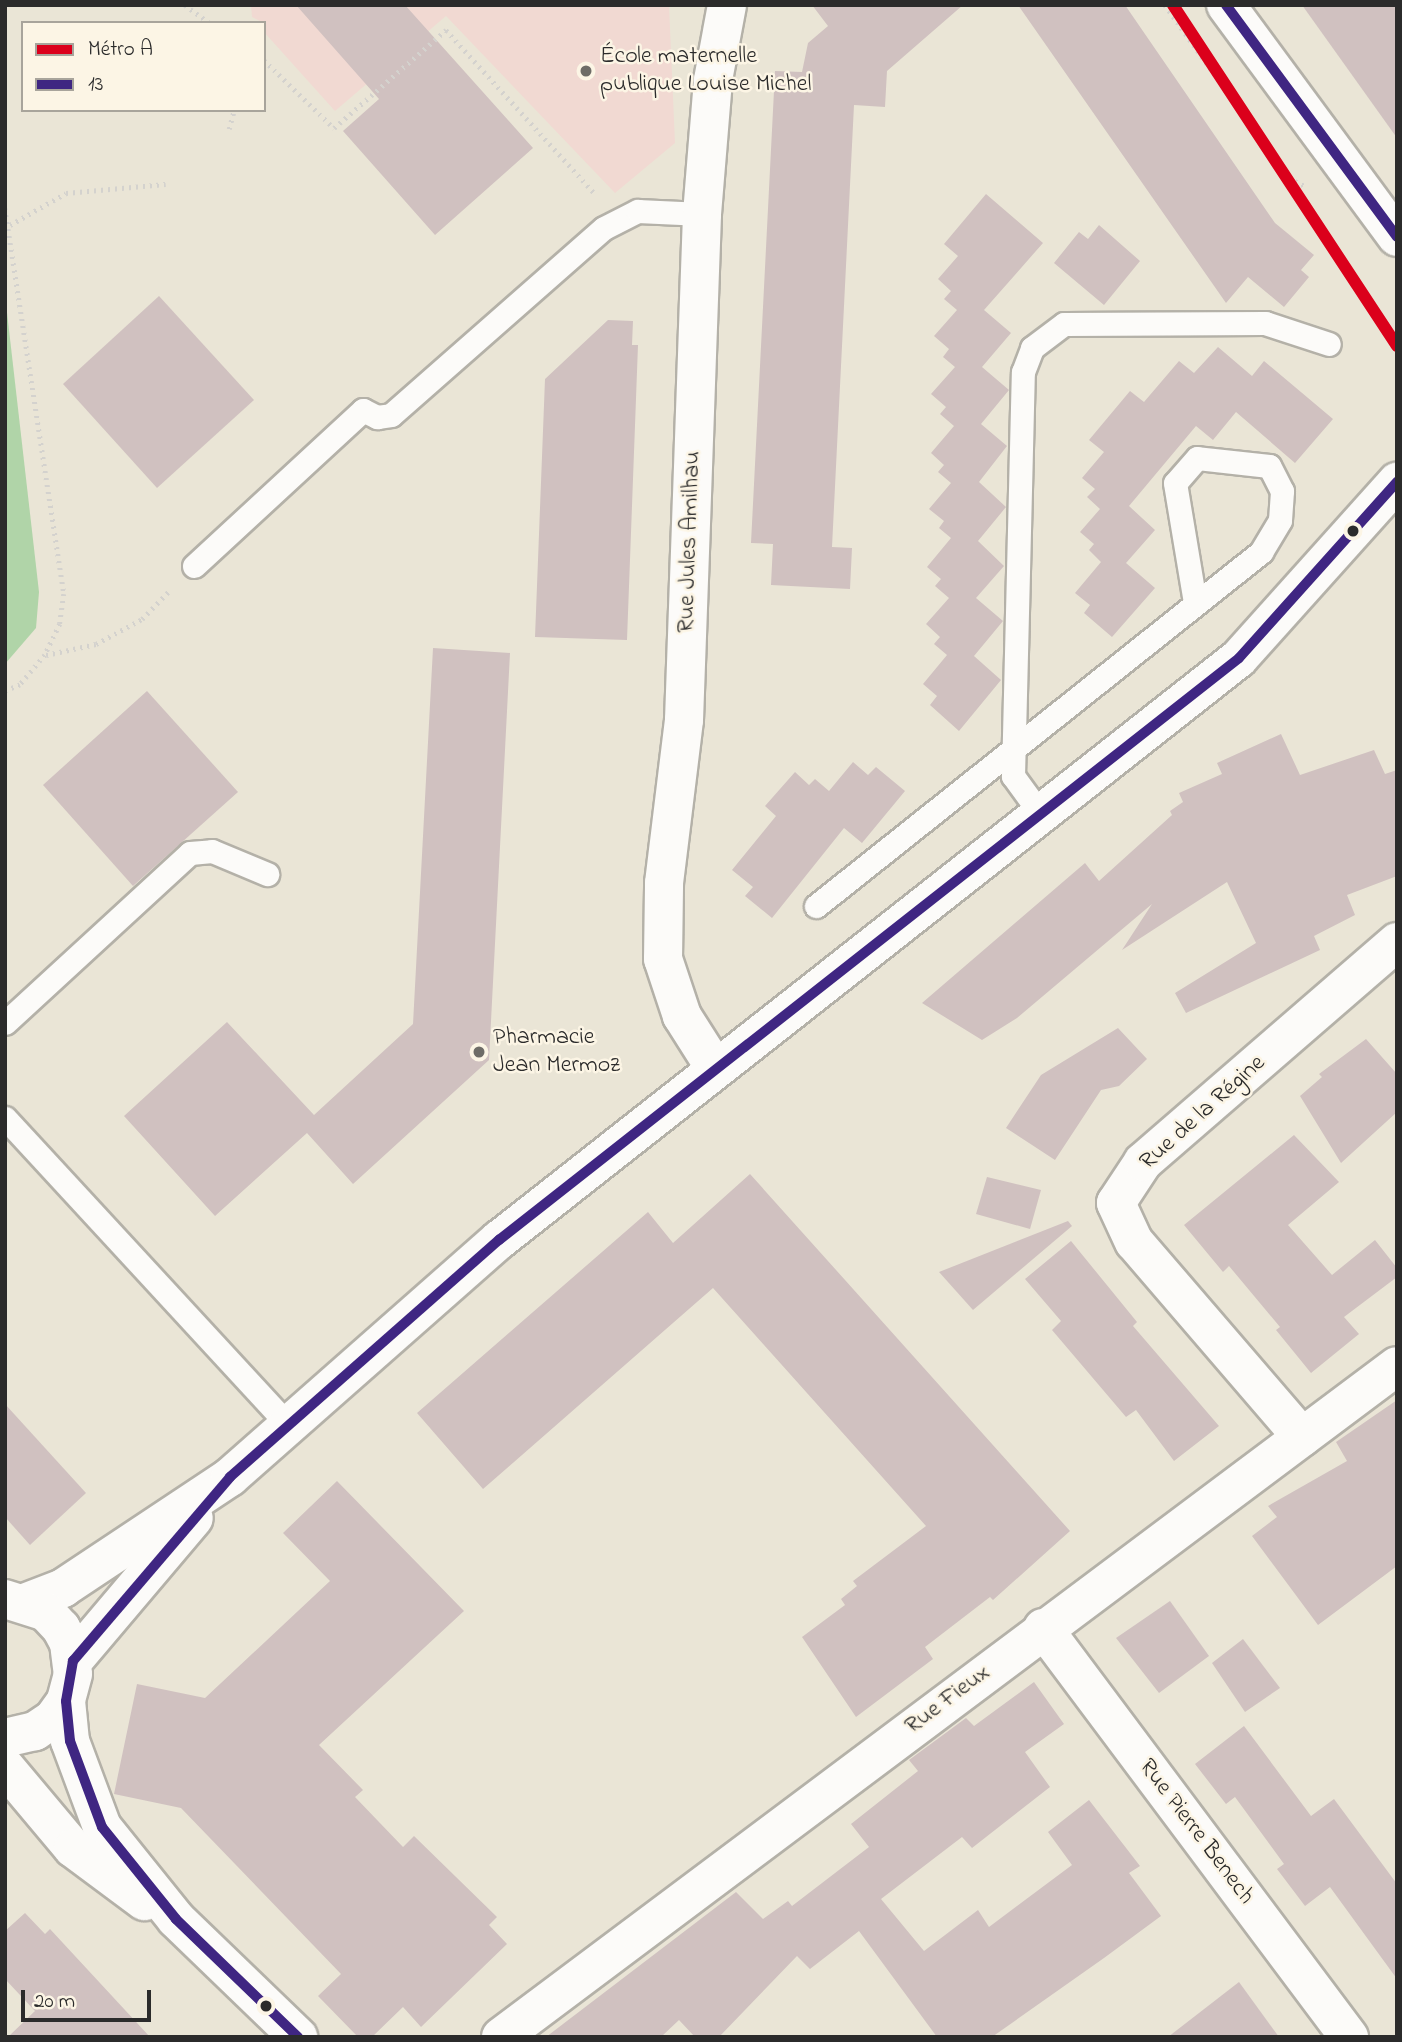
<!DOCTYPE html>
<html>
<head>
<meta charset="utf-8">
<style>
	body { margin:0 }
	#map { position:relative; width:1402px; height:2042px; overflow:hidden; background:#eae5d6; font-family:"Indie Flower",sans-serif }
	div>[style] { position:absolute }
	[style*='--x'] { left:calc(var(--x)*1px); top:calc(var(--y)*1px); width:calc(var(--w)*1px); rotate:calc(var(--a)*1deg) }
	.built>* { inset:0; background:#f1d9d2 }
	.green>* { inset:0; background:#b0d4a8 }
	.building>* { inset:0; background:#d0c1c0 }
	.path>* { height:4.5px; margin-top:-2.25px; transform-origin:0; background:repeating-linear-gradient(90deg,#d4d2ce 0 2px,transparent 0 7px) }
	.roads { filter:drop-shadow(2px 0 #b4b1a8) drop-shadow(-2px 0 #b4b1a8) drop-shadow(0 2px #b4b1a8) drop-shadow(0 -2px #b4b1a8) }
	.service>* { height:23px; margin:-11.5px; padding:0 11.5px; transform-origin:11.5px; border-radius:11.5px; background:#fcfbf9 }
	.minor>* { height:38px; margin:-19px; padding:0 19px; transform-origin:19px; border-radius:19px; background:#fcfbf9 }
	.tertiary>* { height:38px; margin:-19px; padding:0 19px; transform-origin:19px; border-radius:19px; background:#fcfbf9 }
	.bus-1>* { height:10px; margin:-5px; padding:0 5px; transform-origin:5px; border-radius:5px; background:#3f2682 }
	.metro-1>* { height:12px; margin:-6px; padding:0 6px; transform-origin:6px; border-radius:6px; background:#db001b }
	.dots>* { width:19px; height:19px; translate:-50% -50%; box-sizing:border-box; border:4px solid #fcf5e5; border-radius:50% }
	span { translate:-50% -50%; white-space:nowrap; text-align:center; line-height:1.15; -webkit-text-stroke:5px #fcf5e5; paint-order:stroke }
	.poi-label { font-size:24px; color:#2b2b2b }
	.left { translate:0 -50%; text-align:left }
	.street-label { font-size:24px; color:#2b2b2b }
	.frame { position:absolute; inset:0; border:7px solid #2b2b2b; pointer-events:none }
	.legend { position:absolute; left:21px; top:21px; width:245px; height:91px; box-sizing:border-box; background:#fcf5e5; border:2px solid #a8a49b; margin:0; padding:9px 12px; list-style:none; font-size:21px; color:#2b2b2b }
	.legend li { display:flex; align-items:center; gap:14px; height:35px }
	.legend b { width:35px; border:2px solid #a8a49b }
	.scale { position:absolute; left:21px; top:1990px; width:130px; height:32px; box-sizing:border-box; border:4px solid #2b2b2b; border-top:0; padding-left:9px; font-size:21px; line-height:24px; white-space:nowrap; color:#2b2b2b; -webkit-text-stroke:5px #fcf5e5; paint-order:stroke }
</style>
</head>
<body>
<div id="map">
	<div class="built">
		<i style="clip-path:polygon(251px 5px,669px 5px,675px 143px,615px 193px,446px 16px,335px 111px,264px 32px,264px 23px,252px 17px)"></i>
	</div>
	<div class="green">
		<i style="clip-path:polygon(5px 295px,39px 592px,36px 628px,5px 664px)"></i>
	</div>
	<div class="building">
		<i style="clip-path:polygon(296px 5px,405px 5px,533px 148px,435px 235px,343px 131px,379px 99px)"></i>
		<i style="clip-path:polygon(812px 5px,963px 5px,887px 71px,885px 107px,854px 105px,832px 547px,852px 548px,850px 589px,771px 585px,773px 544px,751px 543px,775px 71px,802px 72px,808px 43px,828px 26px)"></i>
		<i style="clip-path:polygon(1018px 5px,1125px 5px,1275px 223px,1314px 255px,1301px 270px,1309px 277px,1284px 307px,1248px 277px,1226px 303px)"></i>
		<i style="clip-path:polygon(1302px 5px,1397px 5px,1397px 138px)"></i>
		<i style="clip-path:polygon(986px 194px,1043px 243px,984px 310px,1011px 333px,982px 367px,1009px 390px,981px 424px,1007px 446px,979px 482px,1006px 507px,978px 541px,1004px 566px,976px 598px,1003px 621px,974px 656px,1001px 680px,959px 731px,930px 705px,937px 696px,923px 684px,947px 655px,934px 644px,940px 637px,926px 624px,949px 598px,935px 586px,941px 579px,927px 567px,951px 538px,939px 528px,944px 521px,929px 509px,951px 483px,938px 472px,944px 465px,931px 453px,954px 426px,940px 414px,946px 407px,931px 394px,955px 367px,943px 357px,949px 349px,934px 336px,957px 310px,944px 299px,951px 291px,938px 279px,958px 256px,944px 244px)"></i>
		<i style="clip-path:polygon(1099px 225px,1140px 261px,1104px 305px,1054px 263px,1079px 232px,1088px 239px)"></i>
		<i style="clip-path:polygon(159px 296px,254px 400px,157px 488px,63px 384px)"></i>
		<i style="clip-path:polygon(608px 320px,633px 321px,632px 345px,638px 345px,627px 640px,535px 637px,545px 379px)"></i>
		<i style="clip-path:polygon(1218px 347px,1252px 376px,1264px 361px,1333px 419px,1295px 463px,1236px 412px,1213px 440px,1196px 426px,1129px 506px,1155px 530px,1126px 563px,1155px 588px,1112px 637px,1084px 613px,1090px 605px,1075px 593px,1101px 562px,1089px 550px,1094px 544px,1080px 532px,1100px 509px,1087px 497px,1095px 489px,1082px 478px,1104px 452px,1089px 440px,1130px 391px,1144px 402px,1179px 361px,1194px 373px)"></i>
		<i style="clip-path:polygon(433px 648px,510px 653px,489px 1060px,353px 1184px,307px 1133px,215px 1216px,124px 1116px,227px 1022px,314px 1115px,413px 1024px)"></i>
		<i style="clip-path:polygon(147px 691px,238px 792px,133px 886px,43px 785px)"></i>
		<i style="clip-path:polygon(1281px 734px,1300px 775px,1374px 750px,1385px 774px,1397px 770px,1397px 876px,1347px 895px,1355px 915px,1314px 936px,1320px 950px,1186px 1013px,1175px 993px,1256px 943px,1227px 882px,1122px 950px,1152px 904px,1017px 1018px,982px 1040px,922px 1003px,1085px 863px,1099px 881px,1172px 815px,1170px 811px,1183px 802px,1179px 793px,1222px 774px,1217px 763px)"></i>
		<i style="clip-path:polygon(853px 762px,868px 775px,876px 767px,905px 791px,862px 843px,844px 828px,772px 918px,745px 896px,753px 887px,732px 870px,776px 816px,765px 806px,795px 772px,809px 785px,815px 779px,829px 791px)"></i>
		<i style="clip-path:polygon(1118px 1028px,1147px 1059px,1119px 1086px,1101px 1090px,1055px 1160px,1006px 1128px,1041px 1075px)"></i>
		<i style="clip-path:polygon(1366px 1039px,1397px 1074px,1397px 1112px,1341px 1163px,1300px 1096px,1322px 1077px,1319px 1074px)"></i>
		<i style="clip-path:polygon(1294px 1135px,1339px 1182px,1288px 1225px,1332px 1275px,1375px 1240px,1397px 1268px,1397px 1277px,1344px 1317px,1359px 1334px,1311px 1373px,1276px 1330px,1280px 1327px,1229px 1266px,1223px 1272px,1184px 1225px)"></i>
		<i style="clip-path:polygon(750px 1174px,1070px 1531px,993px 1600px,990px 1597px,925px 1647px,933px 1659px,856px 1717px,802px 1637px,845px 1605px,841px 1599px,857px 1586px,853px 1581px,926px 1526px,713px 1288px,483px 1489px,417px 1413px,648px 1212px,673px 1243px)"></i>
		<i style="clip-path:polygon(987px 1177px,1041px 1190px,1030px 1229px,976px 1214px)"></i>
		<i style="clip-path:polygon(1068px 1221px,1072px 1226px,973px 1310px,939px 1272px)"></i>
		<i style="clip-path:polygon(1071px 1241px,1137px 1322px,1133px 1326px,1219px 1426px,1174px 1461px,1136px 1410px,1126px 1417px,1052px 1330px,1061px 1321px,1025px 1279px)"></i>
		<i style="clip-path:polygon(1397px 1400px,1397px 1566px,1318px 1625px,1252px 1536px,1277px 1517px,1268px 1506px,1347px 1461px,1336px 1442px)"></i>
		<i style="clip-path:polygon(5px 1404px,86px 1493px,30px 1545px,5px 1517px)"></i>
		<i style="clip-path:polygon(337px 1481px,464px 1611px,319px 1745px,363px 1790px,355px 1797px,403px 1847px,414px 1836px,497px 1917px,489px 1925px,507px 1944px,421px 2027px,403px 2007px,372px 2037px,358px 2037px,318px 1996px,341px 1974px,181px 1808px,114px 1794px,137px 1684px,205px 1698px,330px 1581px,283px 1533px)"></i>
		<i style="clip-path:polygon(1170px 1601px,1209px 1656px,1159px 1693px,1116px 1638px)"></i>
		<i style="clip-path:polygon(1243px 1639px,1280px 1688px,1245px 1712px,1212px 1663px)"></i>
		<i style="clip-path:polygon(1034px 1682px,1064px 1724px,1025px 1752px,1050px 1787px,972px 1848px,962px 1837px,881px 1899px,924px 1951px,978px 1910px,989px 1927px,1072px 1865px,1048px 1832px,1089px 1800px,1140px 1866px,1129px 1873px,1161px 1916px,1104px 1958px,992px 2037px,937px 2037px,859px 1931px,810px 1969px,797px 1956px,719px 2037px,695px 2037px,679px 2020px,661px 2037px,546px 2037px,736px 1892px,763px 1919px,788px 1901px,792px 1906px,869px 1847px,851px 1824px,918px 1771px,909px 1760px,966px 1718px,974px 1726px)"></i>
		<i style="clip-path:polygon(1244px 1726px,1311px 1816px,1334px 1799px,1397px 1884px,1397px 1979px,1330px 1887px,1305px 1906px,1277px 1869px,1284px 1864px,1235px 1797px,1226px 1804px,1195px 1764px)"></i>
		<i style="clip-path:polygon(25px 1913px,45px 1934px,50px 1929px,150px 2037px,8px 2037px,35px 2011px,5px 1979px,5px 1931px)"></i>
		<i style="clip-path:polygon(1239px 1982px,1279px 2037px,1168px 2037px)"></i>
	</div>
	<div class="path">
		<i style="--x:185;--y:5;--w:31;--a:36"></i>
		<i style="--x:1165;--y:5;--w:213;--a:54.4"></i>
		<i style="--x:1289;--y:178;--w:20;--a:27"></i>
		<i style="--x:264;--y:60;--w:98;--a:44.2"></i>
		<i style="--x:334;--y:128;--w:149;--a:-41.2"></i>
		<i style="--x:446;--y:30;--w:223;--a:47.7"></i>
		<i style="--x:229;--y:129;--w:20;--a:-75"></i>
		<i style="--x:5;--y:208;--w:390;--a:81.3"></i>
		<i style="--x:64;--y:594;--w:30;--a:98"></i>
		<i style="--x:60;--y:624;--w:34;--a:116"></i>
		<i style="--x:45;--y:655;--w:39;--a:130"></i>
		<i style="--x:20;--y:685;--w:16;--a:158"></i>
		<i style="--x:10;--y:225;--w:64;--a:-29.7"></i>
		<i style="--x:66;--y:193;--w:100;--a:-5.1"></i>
		<i style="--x:46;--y:655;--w:51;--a:-12.4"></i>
		<i style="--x:96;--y:644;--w:52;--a:-28.5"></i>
		<i style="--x:142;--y:619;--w:42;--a:-46"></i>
	</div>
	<div class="roads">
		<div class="service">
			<i style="--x:194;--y:566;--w:230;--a:-42.7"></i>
			<i style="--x:363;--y:410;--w:16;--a:27"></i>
			<i style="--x:377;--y:417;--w:14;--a:-8"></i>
			<i style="--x:391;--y:415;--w:283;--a:-41.3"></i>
			<i style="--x:604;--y:228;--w:38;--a:-27"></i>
			<i style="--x:638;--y:211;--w:64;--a:2.7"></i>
			<i style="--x:1040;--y:813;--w:46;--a:-126.1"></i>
			<i style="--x:1013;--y:776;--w:404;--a:-88.6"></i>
			<i style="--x:1023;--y:372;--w:26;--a:-69"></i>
			<i style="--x:1032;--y:348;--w:40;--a:-37"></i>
			<i style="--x:1064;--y:324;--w:201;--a:-0.3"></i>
			<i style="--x:1265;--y:323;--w:67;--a:18.2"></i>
			<i style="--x:816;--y:906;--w:569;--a:-38.5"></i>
			<i style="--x:1261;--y:552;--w:37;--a:-59"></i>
			<i style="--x:1280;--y:520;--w:29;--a:-86"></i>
			<i style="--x:1282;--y:491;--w:28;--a:-117"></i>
			<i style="--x:1269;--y:466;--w:72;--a:-173.7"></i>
			<i style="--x:1197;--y:458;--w:33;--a:131"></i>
			<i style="--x:1175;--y:483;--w:121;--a:80.5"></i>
			<i style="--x:5;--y:1023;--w:251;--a:-42.6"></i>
			<i style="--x:190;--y:853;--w:22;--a:-5"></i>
			<i style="--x:212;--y:851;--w:60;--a:22.7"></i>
			<i style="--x:5;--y:1118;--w:420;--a:47.3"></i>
		</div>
		<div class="minor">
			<i style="--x:1226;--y:5;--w:288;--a:53.6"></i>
			<i style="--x:715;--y:1068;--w:62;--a:-122.4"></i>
			<i style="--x:682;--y:1016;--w:60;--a:-108.4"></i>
			<i style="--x:663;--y:959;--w:76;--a:-89.2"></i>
			<i style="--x:664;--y:883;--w:164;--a:-83"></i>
			<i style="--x:684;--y:720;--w:506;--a:-87.96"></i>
			<i style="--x:702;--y:214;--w:134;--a:-85.3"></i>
			<i style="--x:713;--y:80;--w:76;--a:-79.4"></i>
			<i style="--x:1302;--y:1437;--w:257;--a:-130.7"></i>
			<i style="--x:1134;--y:1242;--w:43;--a:-114.8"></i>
			<i style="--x:1116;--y:1203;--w:49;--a:-56.6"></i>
			<i style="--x:1143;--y:1162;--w:336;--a:-40.9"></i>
			<i style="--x:27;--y:1602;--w:39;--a:-21"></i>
			<i style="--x:63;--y:1588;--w:201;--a:-33.6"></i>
			<i style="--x:230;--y:1477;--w:359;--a:-41.4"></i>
			<i style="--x:499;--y:1240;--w:941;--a:-38.18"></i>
			<i style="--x:1239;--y:658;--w:237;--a:-48.1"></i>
			<i style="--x:1043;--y:1628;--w:511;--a:53.2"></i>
			<i style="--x:73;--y:1661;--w:187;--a:-49.8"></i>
			<i style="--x:501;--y:2037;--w:1119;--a:-36.83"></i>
		</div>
		<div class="tertiary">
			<i style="--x:5;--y:1599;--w:43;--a:17.6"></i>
			<i style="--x:46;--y:1612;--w:22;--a:47"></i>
			<i style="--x:61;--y:1628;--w:17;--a:62"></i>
			<i style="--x:69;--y:1643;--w:31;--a:83"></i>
			<i style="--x:73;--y:1674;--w:28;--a:105"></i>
			<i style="--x:66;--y:1701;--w:22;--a:126"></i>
			<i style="--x:53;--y:1719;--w:22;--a:146"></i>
			<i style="--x:35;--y:1731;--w:31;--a:167"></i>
			<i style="--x:66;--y:1701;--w:40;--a:84.3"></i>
			<i style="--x:70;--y:1741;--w:92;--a:69.6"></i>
			<i style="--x:102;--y:1827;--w:118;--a:51.2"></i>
			<i style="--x:176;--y:1919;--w:170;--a:44"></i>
			<i style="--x:5;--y:1767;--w:106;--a:50"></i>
			<i style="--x:73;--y:1848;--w:89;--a:36.7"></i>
		</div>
	</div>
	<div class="bus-1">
		<i style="--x:1226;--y:5;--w:288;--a:53.6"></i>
		<i style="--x:298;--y:2037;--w:170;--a:-136"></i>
		<i style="--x:176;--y:1919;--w:118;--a:-128.8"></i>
		<i style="--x:102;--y:1827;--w:92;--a:-110.4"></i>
		<i style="--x:70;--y:1741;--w:40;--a:-95.7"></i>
		<i style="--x:66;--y:1701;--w:41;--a:-80.1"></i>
		<i style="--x:73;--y:1661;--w:242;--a:-49.5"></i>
		<i style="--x:230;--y:1477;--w:359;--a:-41.4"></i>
		<i style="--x:499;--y:1240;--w:941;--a:-38.18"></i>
		<i style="--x:1239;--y:658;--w:237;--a:-48.1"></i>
	</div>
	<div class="metro-1">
		<i style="--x:1173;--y:5;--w:408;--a:56.7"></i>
	</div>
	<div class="dots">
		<i style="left:586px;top:71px;background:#6e6c67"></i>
		<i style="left:1353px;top:531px;background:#2b2b2b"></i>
		<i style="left:479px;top:1052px;background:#6e6c67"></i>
		<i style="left:266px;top:2006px;background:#2b2b2b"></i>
	</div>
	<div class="poi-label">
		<span class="left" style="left:600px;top:71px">École maternelle<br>publique Louise Michel</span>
		<span class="left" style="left:493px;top:1052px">Pharmacie<br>Jean Mermoz</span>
	</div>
	<div class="street-label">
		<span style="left:690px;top:542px;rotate:-88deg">Rue Jules Amilhau</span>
		<span style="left:1203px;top:1113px;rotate:-42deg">Rue de la Régine</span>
		<span style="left:948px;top:1700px;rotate:-37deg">Rue Fieux</span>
		<span style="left:1196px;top:1832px;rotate:53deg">Rue Pierre Benech</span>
	</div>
	<div class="frame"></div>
	<ul class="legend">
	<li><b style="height:9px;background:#db001b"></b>Métro A</li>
	<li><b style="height:9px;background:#3f2682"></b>13</li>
	</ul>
	<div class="scale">20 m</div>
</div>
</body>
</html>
